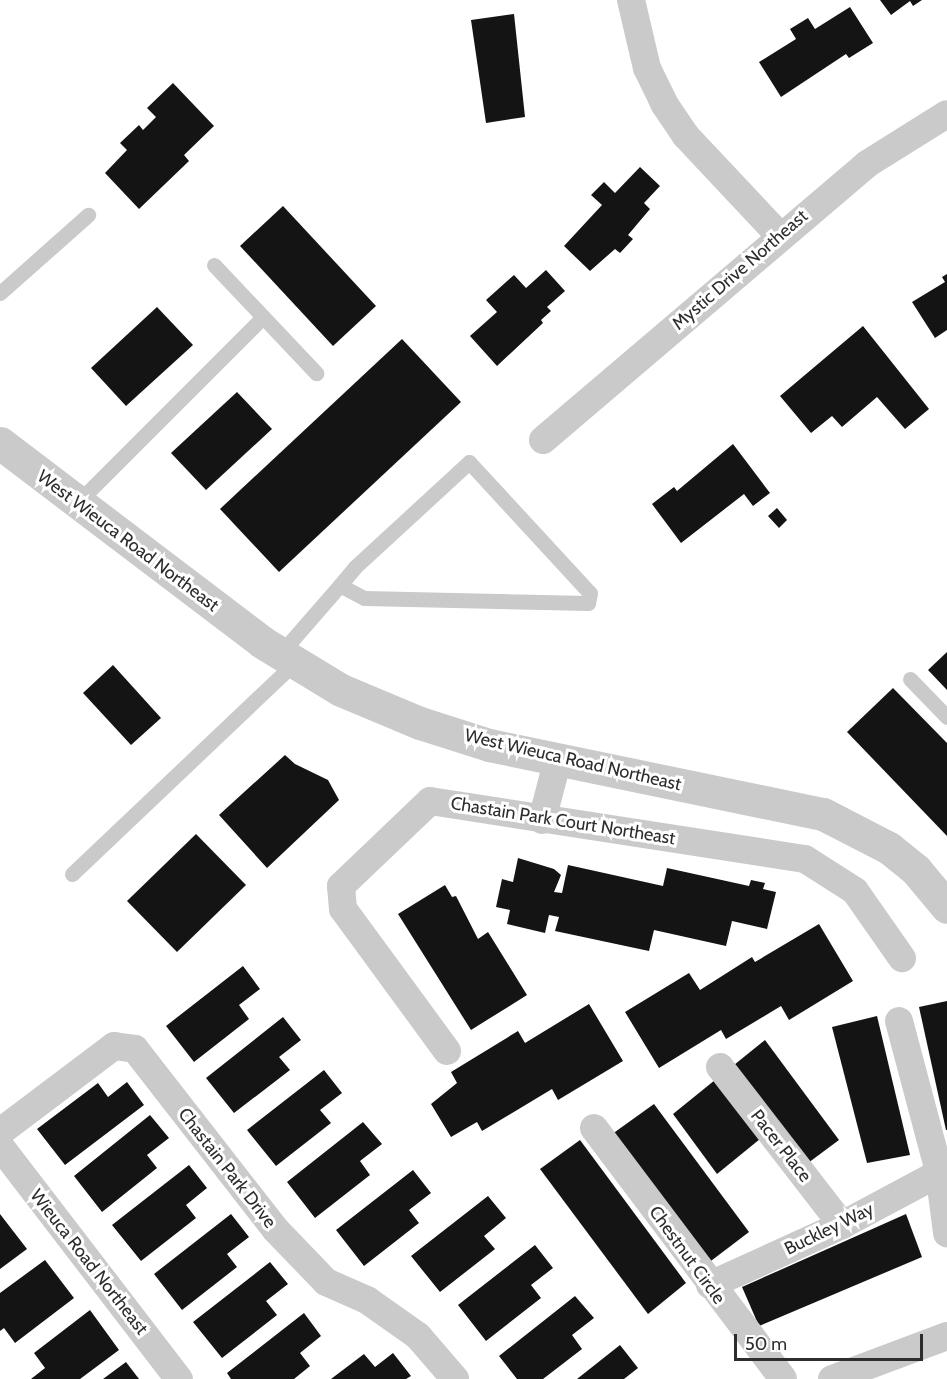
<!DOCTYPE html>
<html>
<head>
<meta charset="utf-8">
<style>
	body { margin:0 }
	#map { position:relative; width:947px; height:1379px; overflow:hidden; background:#fff; font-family:Cabin,sans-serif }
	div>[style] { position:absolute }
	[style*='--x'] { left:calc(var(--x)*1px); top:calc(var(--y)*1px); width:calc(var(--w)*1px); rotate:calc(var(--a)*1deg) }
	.building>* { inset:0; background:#141414 }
	.service>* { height:15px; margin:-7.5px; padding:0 7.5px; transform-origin:7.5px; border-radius:7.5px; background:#cacaca }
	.minor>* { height:28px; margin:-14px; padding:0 14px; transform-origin:14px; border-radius:14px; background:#cacaca }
	.tertiary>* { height:33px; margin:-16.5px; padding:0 16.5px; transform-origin:16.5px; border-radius:16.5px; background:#cacaca }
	span { translate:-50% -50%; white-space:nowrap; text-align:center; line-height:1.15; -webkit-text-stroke:6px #fff; paint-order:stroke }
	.street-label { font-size:18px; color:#2d2d2d }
	.scale { position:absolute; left:734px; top:1334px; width:189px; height:27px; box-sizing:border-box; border:3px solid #2d2d2d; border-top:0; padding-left:8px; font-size:18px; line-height:21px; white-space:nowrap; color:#2d2d2d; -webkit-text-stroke:4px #fff; paint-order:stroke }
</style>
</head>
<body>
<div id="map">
	<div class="building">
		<i style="clip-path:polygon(880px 0,922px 0,913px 6px,910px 1px,891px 15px)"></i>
		<i style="clip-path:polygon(850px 7px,873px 43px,849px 58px,846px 54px,781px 97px,759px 62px,796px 39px,790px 29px,808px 18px,815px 29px)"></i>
		<i style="clip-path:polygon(514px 14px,525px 117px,486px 123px,471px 20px)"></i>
		<i style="clip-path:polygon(173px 83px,214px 126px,184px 155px,189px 161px,139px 209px,105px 173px,127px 150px,120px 143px,139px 125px,143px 130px,156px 117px,147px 108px)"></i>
		<i style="clip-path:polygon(640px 167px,660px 186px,644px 203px,650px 209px,628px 235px,633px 239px,620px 253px,615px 249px,590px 271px,564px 246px,602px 205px,591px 195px,604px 182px,615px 193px)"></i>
		<i style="clip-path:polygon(283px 206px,376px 306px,333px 346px,240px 246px)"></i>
		<i style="clip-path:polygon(546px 270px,565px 291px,547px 307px,551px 311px,541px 320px,543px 323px,497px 366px,470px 336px,497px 312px,486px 300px,514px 275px,526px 288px)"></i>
		<i style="clip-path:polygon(947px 274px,947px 330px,935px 338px,912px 302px,945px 282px,942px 277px)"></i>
		<i style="clip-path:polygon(157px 307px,193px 345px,126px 406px,91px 368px)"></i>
		<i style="clip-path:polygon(863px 326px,929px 409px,905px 429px,877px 397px,842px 427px,832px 416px,811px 433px,780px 396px)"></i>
		<i style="clip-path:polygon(402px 339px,461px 402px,279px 572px,220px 509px)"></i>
		<i style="clip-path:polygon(237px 392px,272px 429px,206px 490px,171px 453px)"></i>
		<i style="clip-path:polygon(733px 444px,770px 493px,753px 506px,744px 494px,681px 543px,652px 504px,674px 487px,677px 491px)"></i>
		<i style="clip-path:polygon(777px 508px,787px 520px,779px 528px,768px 516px)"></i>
		<i style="clip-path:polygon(947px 652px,947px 690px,928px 670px)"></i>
		<i style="clip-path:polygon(113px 665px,161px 718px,131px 745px,83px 693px)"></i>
		<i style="clip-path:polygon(893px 688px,947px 743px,947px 836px,847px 732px)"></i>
		<i style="clip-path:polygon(285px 755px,295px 764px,328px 780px,339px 800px,267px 868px,219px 815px)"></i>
		<i style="clip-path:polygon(196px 834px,246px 885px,177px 952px,127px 901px)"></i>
		<i style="clip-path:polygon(518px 858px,554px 869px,561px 875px,554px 892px,562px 893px,568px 865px,663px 886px,667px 868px,749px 886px,751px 880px,765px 883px,763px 889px,776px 892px,767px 929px,732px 921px,726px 946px,654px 930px,649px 951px,555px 931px,559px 917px,549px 915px,545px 933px,507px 924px,510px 910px,496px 907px,502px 879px,513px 882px)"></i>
		<i style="clip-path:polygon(445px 885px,452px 897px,456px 896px,478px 939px,488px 932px,527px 995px,471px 1030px,398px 914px)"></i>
		<i style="clip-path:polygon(819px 924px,853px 981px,789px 1020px,781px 1006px,726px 1039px,721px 1030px,659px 1068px,625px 1012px,689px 973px,700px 990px,752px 957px,755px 962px)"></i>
		<i style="clip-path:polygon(243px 966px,260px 989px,239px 1005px,249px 1019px,194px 1062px,166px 1026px)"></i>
		<i style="clip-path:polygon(947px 1001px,947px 1130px,946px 1130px,919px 1007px)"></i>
		<i style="clip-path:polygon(589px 1004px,623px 1061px,558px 1100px,552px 1089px,482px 1131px,477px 1122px,451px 1137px,431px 1104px,457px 1083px,451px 1072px,518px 1031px,525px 1043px)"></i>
		<i style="clip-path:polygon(877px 1016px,910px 1155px,867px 1163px,832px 1027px)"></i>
		<i style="clip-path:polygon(283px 1017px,301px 1040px,279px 1057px,290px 1070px,234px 1113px,206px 1078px)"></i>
		<i style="clip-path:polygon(765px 1040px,839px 1140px,808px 1163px,734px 1065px)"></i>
		<i style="clip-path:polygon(324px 1070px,342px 1093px,320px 1110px,331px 1123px,276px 1166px,247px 1130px)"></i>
		<i style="clip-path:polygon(715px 1080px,760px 1139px,717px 1174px,673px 1114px)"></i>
		<i style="clip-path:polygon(127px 1082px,144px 1105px,65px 1165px,37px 1129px,98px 1083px,108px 1097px)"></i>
		<i style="clip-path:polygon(654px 1104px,749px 1232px,703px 1267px,608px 1137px)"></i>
		<i style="clip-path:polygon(150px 1115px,169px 1138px,147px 1155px,157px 1168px,102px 1212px,74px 1176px)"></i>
		<i style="clip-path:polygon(363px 1122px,382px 1144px,360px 1161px,370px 1175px,315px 1218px,287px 1182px)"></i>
		<i style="clip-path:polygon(580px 1140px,686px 1283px,648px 1314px,540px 1169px)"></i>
		<i style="clip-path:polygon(189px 1165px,207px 1188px,186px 1205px,196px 1218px,141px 1261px,112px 1225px)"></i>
		<i style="clip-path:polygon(413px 1170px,431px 1193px,409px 1210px,419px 1223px,364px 1266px,336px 1230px)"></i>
		<i style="clip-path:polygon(488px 1196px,506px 1218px,484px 1236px,495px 1249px,440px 1292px,411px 1256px)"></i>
		<i style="clip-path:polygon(0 1214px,27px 1249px,0 1269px)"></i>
		<i style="clip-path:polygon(231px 1214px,249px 1237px,227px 1254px,237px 1267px,182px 1310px,154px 1274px)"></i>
		<i style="clip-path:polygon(906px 1214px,922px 1257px,759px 1326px,742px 1287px)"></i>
		<i style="clip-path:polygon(535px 1245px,553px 1268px,531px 1285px,541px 1298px,486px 1341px,458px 1305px)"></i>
		<i style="clip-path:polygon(45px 1260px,74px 1298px,15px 1343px,4px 1328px,0 1331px,0 1293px)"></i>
		<i style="clip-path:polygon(270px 1262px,288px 1284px,266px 1301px,277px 1315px,222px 1358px,193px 1322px)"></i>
		<i style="clip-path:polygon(575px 1296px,594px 1318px,572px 1335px,582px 1349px,543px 1379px,517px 1379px,499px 1356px)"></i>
		<i style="clip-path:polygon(90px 1310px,119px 1350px,80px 1379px,31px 1379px,45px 1368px,34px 1353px)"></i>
		<i style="clip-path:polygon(304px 1313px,321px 1336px,300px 1353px,310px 1366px,294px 1379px,231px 1379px,227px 1373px)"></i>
		<i style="clip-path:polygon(620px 1345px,638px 1368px,624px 1379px,577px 1379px)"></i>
		<i style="clip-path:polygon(393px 1353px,411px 1376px,406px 1379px,331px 1379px,364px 1354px,375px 1367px)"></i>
		<i style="clip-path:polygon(126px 1362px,139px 1379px,103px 1379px)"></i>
	</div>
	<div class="service">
		<i style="--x:214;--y:265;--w:149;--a:46.6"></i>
		<i style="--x:0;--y:293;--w:118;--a:-41.6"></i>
		<i style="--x:77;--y:503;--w:263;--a:-45"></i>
		<i style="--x:280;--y:654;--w:91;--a:-49"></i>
		<i style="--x:340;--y:585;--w:23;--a:-50"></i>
		<i style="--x:355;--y:567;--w:155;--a:-42.6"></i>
		<i style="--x:469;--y:462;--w:178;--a:47.3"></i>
		<i style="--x:590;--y:593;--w:10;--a:101"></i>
		<i style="--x:588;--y:603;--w:224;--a:-178.7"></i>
		<i style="--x:364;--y:598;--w:27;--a:-152"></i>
		<i style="--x:910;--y:679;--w:53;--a:45.8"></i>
		<i style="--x:72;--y:874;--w:306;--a:-43.5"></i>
	</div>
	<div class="minor">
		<i style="--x:631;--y:0;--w:70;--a:76.8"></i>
		<i style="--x:647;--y:68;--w:41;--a:64.1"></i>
		<i style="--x:665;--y:105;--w:37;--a:56"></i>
		<i style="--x:686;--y:136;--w:136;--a:46.8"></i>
		<i style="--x:543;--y:440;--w:426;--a:-40.4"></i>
		<i style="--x:867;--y:164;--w:94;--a:-32"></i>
		<i style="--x:542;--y:820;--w:63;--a:-75.3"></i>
		<i style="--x:899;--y:1021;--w:155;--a:75.1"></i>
		<i style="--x:939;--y:1171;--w:63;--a:82.6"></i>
		<i style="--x:447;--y:1051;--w:176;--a:-126.2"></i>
		<i style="--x:343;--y:909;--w:23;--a:-95"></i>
		<i style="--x:341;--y:886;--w:123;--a:-43.7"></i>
		<i style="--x:430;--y:801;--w:379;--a:8.8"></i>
		<i style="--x:805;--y:859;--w:59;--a:32.6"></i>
		<i style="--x:855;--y:891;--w:82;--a:55"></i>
		<i style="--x:720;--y:1067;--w:200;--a:52.3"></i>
		<i style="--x:594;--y:1128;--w:314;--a:53"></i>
		<i style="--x:0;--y:1132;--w:143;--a:-37"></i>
		<i style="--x:114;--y:1046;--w:21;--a:8"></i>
		<i style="--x:135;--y:1049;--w:229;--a:52.1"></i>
		<i style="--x:276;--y:1230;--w:72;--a:46.1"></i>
		<i style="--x:326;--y:1282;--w:45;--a:23.7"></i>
		<i style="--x:367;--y:1300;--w:62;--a:35.2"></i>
		<i style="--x:418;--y:1336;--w:57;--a:49.3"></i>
		<i style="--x:0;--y:1146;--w:294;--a:52.5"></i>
		<i style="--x:710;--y:1285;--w:145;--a:-24.4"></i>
		<i style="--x:842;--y:1225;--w:119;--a:-28.1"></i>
		<i style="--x:832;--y:1379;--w:123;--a:-20.5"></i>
	</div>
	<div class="tertiary">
		<i style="--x:0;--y:443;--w:329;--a:37.2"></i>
		<i style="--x:262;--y:642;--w:92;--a:31.3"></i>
		<i style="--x:341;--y:690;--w:86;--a:22.7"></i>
		<i style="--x:420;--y:723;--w:72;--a:17.7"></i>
		<i style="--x:489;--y:745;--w:341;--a:11.7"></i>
		<i style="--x:823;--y:814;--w:74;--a:27.3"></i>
		<i style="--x:889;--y:848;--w:35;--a:39"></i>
		<i style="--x:916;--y:870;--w:48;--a:50"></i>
	</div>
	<div class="street-label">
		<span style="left:740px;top:270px;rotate:-41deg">Mystic Drive Northeast</span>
		<span style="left:128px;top:541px;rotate:37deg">West Wieuca Road Northeast</span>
		<span style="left:573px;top:760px;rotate:13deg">West Wieuca Road Northeast</span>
		<span style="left:563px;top:821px;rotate:9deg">Chastain Park Court Northeast</span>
		<span style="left:781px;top:1146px;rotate:52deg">Pacer Place</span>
		<span style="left:227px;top:1168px;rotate:52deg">Chastain Park Drive</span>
		<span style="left:829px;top:1229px;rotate:-26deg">Buckley Way</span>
		<span style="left:687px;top:1255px;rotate:54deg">Chestnut Circle</span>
		<span style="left:89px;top:1262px;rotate:52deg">Wieuca Road Northeast</span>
	</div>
	<div class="scale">50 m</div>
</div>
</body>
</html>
